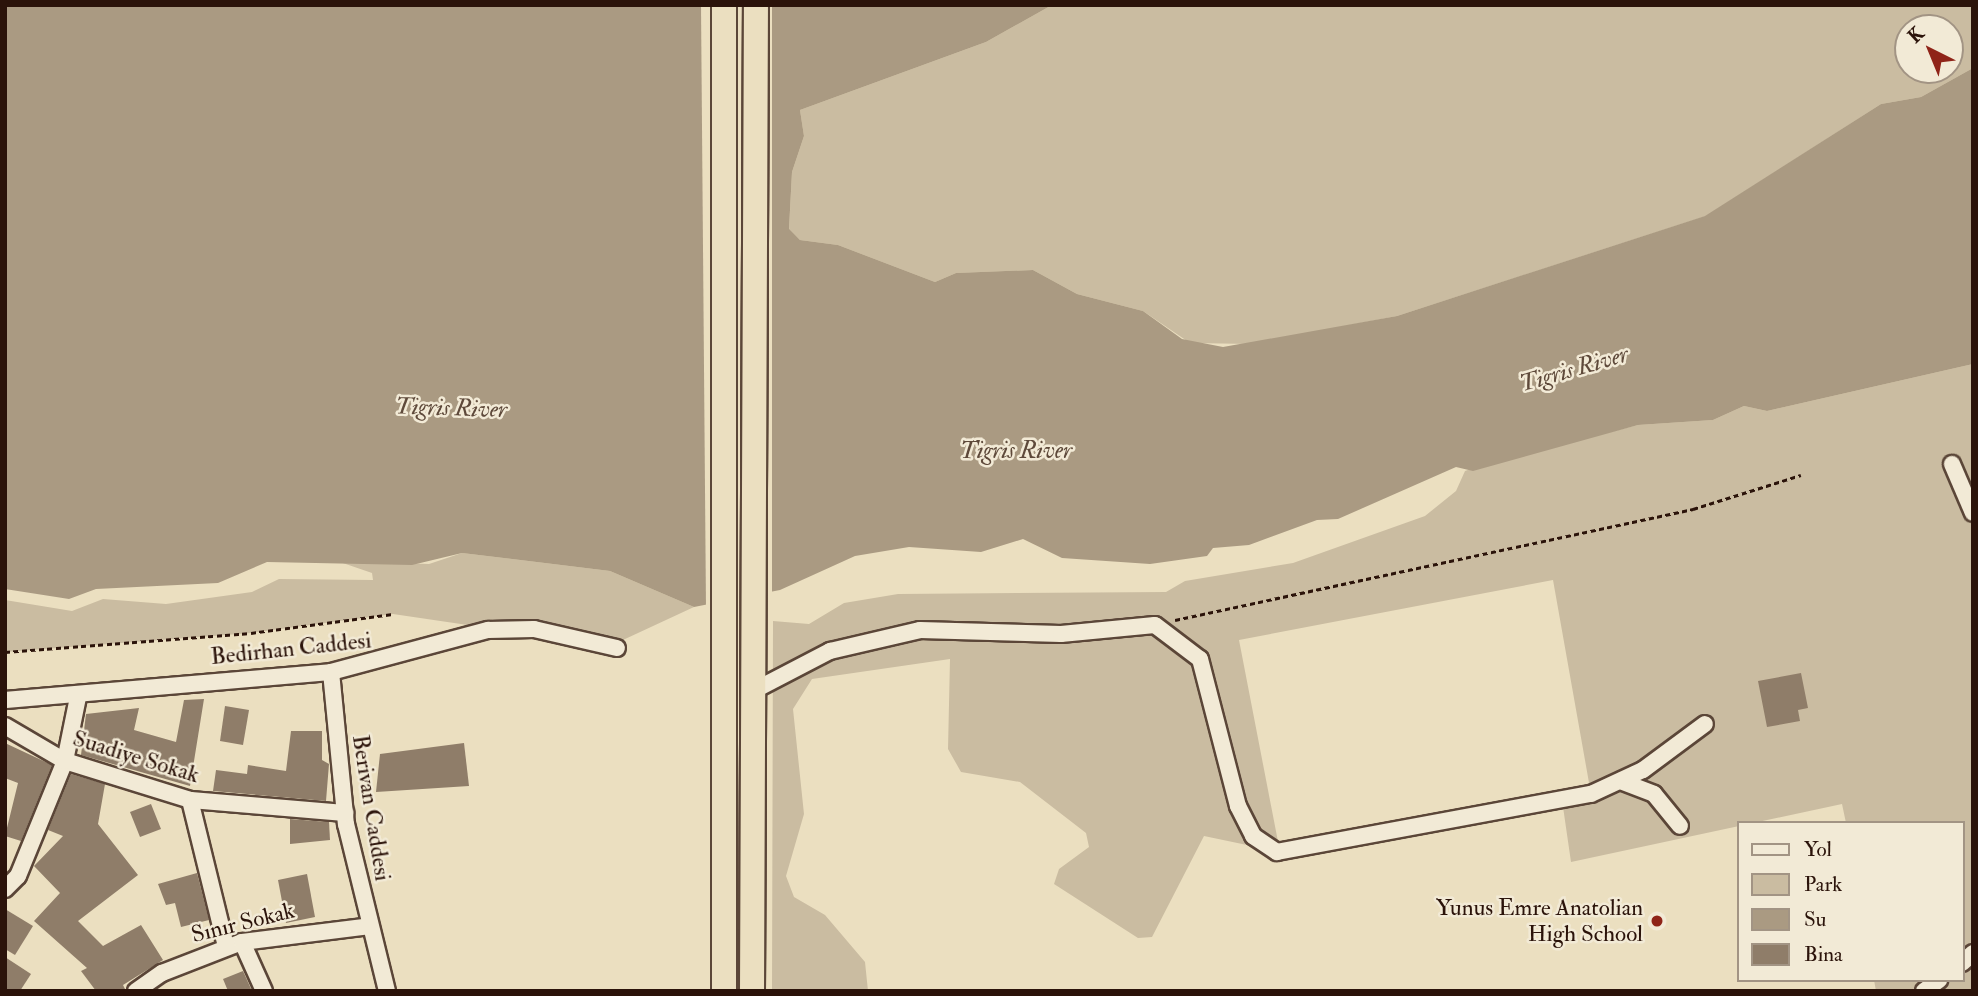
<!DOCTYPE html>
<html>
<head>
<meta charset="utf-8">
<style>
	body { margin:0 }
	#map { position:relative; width:1978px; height:996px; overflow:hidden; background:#ebdfc0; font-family:"IM FELL Double Pica",serif }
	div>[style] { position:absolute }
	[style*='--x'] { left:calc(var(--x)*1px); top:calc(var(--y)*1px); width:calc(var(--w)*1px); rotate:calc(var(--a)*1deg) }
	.green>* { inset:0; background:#cabca1 }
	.water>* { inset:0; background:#aa9a82 }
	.pier>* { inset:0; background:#ebdfc0 }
	.building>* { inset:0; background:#8f7d69 }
	.path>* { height:2.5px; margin-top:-1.25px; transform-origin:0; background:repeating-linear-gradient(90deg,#2b130a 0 5px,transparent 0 8.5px) }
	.roads { filter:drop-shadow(2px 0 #5b4638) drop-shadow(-2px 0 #5b4638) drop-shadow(0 2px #5b4638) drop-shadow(0 -2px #5b4638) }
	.minor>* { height:16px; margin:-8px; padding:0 8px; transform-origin:8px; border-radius:8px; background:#f2ead6 }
	.highway>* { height:24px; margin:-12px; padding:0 12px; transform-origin:12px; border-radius:12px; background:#ebdfc0 }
	.dots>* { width:19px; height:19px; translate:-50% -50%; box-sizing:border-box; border:4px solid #f2ead6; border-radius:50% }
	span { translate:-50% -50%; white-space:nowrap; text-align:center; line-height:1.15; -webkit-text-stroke:5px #f2ead6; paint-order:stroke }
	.street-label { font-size:23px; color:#2b130a }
	.poi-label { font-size:23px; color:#2b130a }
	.right { translate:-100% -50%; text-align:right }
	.water-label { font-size:24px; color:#5e493a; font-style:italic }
	.frame { position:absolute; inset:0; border:7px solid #2b130a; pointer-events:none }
	.legend { position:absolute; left:1737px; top:821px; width:228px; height:161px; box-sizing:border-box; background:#f2ead6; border:2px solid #a29484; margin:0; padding:9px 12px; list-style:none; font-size:21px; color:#2b130a }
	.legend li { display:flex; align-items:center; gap:14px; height:35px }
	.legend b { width:35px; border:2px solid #a29484 }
	.north { position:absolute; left:1894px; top:14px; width:70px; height:70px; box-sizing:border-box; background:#f2ead6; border:2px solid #a29484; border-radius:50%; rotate:317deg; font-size:19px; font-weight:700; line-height:28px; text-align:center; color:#2b130a }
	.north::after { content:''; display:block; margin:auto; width:24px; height:32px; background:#8f2418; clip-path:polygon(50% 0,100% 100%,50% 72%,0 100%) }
</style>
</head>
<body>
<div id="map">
	<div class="green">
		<i style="clip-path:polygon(evenodd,1052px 5px,1973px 5px,1973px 68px,1921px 97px,1881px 104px,1706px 216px,1397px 316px,1251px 344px,1190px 343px,1143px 311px,1077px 294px,1033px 270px,956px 273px,935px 282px,838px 245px,800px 240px,789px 230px,792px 172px,804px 136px,800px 110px,986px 42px,1052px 5px,1908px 28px,1950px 28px,1950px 70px,1908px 70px,1908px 28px)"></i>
		<i style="clip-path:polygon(1973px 364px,1973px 991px,1876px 991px,1874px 980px,1962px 980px,1962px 823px,1846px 823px,1842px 804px,1571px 862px,1562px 800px,1591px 794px,1553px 580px,1239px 640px,1280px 852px,1204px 836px,1152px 937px,1138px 938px,1054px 884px,1059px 869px,1089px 847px,1086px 833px,1020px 782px,961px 772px,948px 749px,950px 659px,812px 679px,793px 709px,804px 814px,786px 876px,794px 897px,825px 915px,865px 962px,868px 991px,772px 991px,773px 621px,809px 624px,844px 603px,898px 594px,1166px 592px,1185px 581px,1293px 563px,1425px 516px,1456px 491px,1465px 471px,1485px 464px,1638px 425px,1713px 420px,1744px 406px,1767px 411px)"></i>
		<i style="clip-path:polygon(462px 553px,610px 571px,694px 607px,610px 646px,393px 614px,251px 633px,5px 652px,5px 600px,72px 611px,103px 599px,166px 604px,252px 592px,279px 579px,373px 580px,372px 573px,337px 561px,429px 564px)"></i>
	</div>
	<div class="water">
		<i style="clip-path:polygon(5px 5px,1052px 5px,986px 42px,800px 110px,804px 136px,792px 172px,789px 229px,800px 240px,838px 245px,935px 282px,956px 273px,1033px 270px,1077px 294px,1143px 311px,1182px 339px,1223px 347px,1397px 316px,1705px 216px,1881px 104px,1921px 97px,1973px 68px,1973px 364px,1767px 411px,1744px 406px,1713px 420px,1638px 425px,1473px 471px,1456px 467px,1338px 519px,1317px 520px,1249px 545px,1213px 548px,1207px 556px,1150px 564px,1062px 558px,1023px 539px,981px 552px,909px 547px,855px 556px,780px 590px,694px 607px,610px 571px,462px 553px,412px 565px,267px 562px,218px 583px,96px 589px,69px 599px,5px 589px)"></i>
	</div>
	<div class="pier">
		<i style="clip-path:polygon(701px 5px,772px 5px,772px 595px,706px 609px)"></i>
	</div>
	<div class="building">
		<i style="clip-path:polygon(1801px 673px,1808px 708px,1798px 710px,1800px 721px,1767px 727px,1758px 681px)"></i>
		<i style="clip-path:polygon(204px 699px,190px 786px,81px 755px,86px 714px,139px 708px,134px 730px,176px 742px,184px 700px)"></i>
		<i style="clip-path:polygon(225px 706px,249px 710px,243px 745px,220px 741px)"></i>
		<i style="clip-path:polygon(291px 731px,322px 731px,322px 760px,329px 764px,326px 801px,213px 791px,216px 770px,247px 774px,248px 765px,286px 771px)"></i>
		<i style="clip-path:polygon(5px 743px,52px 765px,21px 841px,5px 836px,18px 783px,5px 778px)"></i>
		<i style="clip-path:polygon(464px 743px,469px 786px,376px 792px,380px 754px)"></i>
		<i style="clip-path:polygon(71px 774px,105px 784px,98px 824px,138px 875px,78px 921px,103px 946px,141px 925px,163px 960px,123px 985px,126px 991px,96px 991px,81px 971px,87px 968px,34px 921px,60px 893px,34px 866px,63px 836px,48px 830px)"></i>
		<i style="clip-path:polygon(151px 804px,161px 829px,140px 837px,130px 812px)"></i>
		<i style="clip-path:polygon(290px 819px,329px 822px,330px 840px,290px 844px)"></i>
		<i style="clip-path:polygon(197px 873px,209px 920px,181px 927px,175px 903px,166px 905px,158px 884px)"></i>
		<i style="clip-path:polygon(307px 874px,315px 917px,286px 923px,278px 880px)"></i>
		<i style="clip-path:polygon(5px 909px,33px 926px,15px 955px,5px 949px)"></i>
		<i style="clip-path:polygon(5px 957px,31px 974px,20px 991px,5px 991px)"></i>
		<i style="clip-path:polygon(243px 971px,252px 991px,228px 991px,223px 979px)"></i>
	</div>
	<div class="path">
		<i style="--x:1175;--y:620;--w:530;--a:-12.09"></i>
		<i style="--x:1693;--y:509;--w:113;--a:-17.5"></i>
		<i style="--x:5;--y:652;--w:247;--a:-4.4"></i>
		<i style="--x:251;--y:633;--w:143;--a:-7.6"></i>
	</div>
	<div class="roads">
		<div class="minor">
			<i style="--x:1952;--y:464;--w:53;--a:66.8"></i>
			<i style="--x:331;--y:672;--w:153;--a:84.4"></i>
			<i style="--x:346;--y:824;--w:172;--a:76.2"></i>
			<i style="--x:755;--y:690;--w:85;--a:-27.5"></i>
			<i style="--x:830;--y:651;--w:92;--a:-13.1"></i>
			<i style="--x:920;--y:630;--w:141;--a:1.6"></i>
			<i style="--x:1061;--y:634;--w:94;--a:-5.5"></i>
			<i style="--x:1155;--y:625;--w:56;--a:37.1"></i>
			<i style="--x:1200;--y:659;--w:152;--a:75.5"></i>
			<i style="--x:1238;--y:806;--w:34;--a:63"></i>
			<i style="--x:1253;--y:836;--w:29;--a:34"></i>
			<i style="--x:1277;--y:852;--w:319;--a:-10.5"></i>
			<i style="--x:1591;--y:794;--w:57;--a:-24.8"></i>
			<i style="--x:1643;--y:770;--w:77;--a:-36.6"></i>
			<i style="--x:5;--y:700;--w:327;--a:-4.9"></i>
			<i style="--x:331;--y:672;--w:163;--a:-15"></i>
			<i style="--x:488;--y:630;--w:46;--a:-1.2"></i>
			<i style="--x:534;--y:629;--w:85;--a:12.9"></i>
			<i style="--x:5;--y:726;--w:69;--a:30.3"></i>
			<i style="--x:65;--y:761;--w:131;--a:17.3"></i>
			<i style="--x:190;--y:800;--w:156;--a:4.8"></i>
			<i style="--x:1623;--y:782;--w:33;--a:21"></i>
			<i style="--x:1654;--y:794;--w:41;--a:50.9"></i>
			<i style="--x:190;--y:800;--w:151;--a:76.2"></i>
			<i style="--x:5;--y:889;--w:18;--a:-45"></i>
			<i style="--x:18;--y:876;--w:124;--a:-67.8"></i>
			<i style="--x:65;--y:761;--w:65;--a:-78.5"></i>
			<i style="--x:242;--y:942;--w:54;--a:65.8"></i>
			<i style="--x:1962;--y:963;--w:15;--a:-42"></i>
			<i style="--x:136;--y:991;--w:32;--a:-35"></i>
			<i style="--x:162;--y:973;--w:86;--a:-21.2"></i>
			<i style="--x:242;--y:942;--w:129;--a:-7.1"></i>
			<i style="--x:1924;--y:991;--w:19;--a:-36"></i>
		</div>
		<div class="highway">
			<i style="--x:724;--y:991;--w:986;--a:-90"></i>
			<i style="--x:752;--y:991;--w:986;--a:-89.77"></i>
		</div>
	</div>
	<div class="dots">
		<i style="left:1657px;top:921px;background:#8f2418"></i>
	</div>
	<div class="street-label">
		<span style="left:291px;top:649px;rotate:-6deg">Bedirhan Caddesi</span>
		<span style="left:136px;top:757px;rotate:17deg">Suadiye Sokak</span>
		<span style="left:371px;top:808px;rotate:81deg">Berivan Caddesi</span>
		<span style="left:243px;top:923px;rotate:-14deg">Sınır Sokak</span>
	</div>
	<div class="poi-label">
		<span class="right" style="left:1643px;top:921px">Yunus Emre Anatolian<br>High School</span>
	</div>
	<div class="water-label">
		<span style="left:1574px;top:369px;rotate:-16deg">Tigris River</span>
		<span style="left:451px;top:408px;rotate:2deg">Tigris River</span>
		<span style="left:1016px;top:451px">Tigris River</span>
	</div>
	<div class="frame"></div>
	<ul class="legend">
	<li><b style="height:9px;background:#f2ead6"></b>Yol</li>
	<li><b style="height:19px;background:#cabca1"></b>Park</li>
	<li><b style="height:19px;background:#aa9a82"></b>Su</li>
	<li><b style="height:19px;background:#8f7d69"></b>Bina</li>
	</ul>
	<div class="north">K</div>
</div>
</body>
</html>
